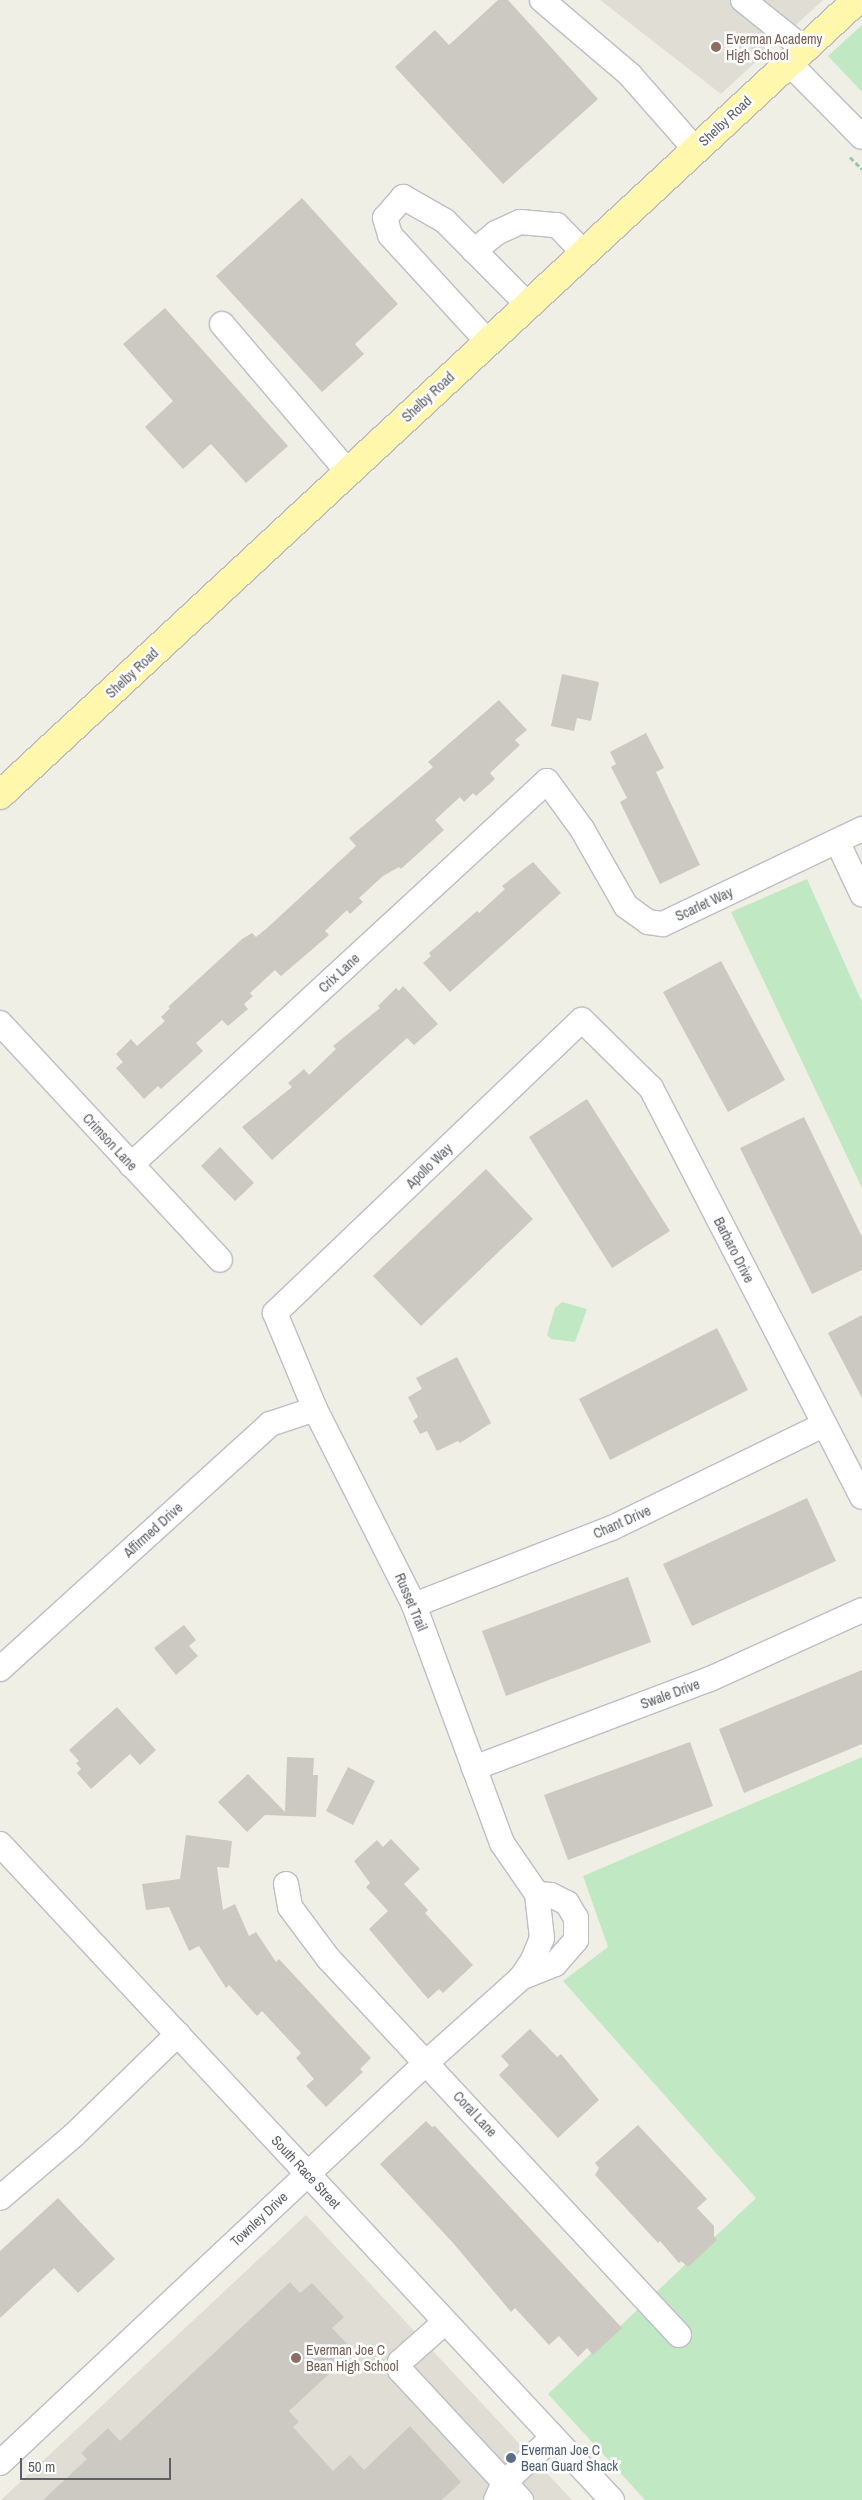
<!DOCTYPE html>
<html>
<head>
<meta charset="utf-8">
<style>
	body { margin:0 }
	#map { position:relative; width:862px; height:2500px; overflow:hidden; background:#f0efe5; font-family:"Archivo Narrow",sans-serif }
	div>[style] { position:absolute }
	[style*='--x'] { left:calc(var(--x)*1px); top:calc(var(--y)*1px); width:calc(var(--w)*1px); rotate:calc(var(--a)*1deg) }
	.education>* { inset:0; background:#e0ded4 }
	.green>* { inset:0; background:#c0e9c3 }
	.building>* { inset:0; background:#cbc9c2 }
	.path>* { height:3px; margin-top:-1.5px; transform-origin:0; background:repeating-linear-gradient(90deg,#97c8a9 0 5px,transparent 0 7.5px) }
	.roads { filter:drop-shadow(1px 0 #bdbec5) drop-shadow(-1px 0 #bdbec5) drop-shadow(0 1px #bdbec5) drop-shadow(0 -1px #bdbec5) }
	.minor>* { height:24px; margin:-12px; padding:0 12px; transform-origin:12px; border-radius:12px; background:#fff }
	.major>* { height:28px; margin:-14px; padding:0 14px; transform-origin:14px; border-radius:14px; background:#fff7ab }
	.dots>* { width:14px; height:14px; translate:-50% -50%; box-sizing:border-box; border:2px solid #fff; border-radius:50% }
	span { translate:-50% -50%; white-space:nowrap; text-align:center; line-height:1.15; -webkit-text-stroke:5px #fff; paint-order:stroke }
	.education-label { font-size:14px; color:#785e54 }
	.left { translate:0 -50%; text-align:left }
	.street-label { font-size:14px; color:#5d6067 }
	.service-label { font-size:14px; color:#4e5e75 }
	.scale { position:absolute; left:20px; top:2458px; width:151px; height:22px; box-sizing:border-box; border:2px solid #5d6067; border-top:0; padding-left:6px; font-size:15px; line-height:18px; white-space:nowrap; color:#5d6067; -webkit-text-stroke:4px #fff; paint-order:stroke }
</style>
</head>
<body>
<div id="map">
	<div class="education">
		<i style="clip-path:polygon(600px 0,823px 0,721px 94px)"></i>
		<i style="clip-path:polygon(306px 2215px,572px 2500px,1px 2500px)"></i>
	</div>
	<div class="green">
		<i style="clip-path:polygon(862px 25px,862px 92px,828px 56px)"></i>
		<i style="clip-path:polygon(807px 879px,862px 1002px,862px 1188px,731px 912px)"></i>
		<i style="clip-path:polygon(562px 1302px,587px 1309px,575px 1342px,551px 1339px,547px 1335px,555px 1308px)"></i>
		<i style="clip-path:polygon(862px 1757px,862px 2500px,645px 2500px,548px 2394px,756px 2198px,563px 1981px,608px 1947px,583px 1876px)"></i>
	</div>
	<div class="building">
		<i style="clip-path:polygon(498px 0,508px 0,598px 99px,503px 184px,395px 67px,435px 30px,449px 45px)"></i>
		<i style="clip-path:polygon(302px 198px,398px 304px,355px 344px,364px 354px,322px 392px,216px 276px)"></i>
		<i style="clip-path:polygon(165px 308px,288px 446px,246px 483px,211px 444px,183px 469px,145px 427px,173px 401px,123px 344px)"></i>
		<i style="clip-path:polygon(562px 674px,599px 682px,591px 721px,577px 718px,574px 731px,551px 726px)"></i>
		<i style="clip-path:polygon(499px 700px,527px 730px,515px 740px,520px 745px,490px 773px,495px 779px,476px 796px,473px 793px,464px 802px,460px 797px,435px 820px,444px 830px,401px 869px,399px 867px,383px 876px,359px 898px,363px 902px,350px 914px,347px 910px,325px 931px,329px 935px,281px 976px,275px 970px,250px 993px,253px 996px,244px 1004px,248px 1009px,228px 1026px,222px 1020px,196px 1043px,203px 1051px,161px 1089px,158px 1086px,144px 1099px,116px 1068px,123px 1062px,116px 1054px,131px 1039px,137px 1046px,165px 1021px,161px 1017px,170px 1008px,168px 1007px,242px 939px,252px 933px,256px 937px,266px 929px,356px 846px,349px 838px,433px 767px,428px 762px)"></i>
		<i style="clip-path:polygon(646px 733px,664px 768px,656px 772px,700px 865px,660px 884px,620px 802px,627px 798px,611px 767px,616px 764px,610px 752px)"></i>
		<i style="clip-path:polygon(533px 862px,561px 893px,450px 992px,423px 963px,431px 956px,429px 953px,477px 911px,479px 913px,505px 889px,502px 886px)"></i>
		<i style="clip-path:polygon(721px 961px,785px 1080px,728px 1112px,663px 992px)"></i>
		<i style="clip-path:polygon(403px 986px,438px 1024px,414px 1045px,407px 1038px,272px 1160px,242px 1127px,292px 1087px,288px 1083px,304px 1069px,309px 1075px,336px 1049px,333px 1046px,380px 1008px,378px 1006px,396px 988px,399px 991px)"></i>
		<i style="clip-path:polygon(587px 1099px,670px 1231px,612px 1268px,529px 1137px)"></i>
		<i style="clip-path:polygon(804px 1117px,862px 1237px,862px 1270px,812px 1294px,740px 1148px)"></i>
		<i style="clip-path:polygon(220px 1147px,254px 1183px,235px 1201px,201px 1166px)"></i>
		<i style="clip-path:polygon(486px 1169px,533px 1219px,421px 1326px,373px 1276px)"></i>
		<i style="clip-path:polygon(862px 1315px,862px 1398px,828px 1333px)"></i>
		<i style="clip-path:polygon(717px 1328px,748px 1390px,610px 1460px,579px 1399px)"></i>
		<i style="clip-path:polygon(457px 1357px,491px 1423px,460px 1443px,458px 1441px,437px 1451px,427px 1431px,420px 1434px,413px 1421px,418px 1417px,408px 1397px,422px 1389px,416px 1378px)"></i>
		<i style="clip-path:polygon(807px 1498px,836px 1561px,692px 1626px,663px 1564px)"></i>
		<i style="clip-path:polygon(628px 1577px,651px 1642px,506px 1696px,482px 1631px)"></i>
		<i style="clip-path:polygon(184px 1625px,196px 1640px,189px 1646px,198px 1656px,176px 1675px,154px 1648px)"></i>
		<i style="clip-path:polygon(862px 1670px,862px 1744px,744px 1793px,719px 1729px)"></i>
		<i style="clip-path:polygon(117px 1707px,156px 1750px,140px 1765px,130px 1754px,91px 1789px,77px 1773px,81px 1769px,76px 1763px,79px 1761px,69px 1750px)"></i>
		<i style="clip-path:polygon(690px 1742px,713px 1806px,568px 1860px,544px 1795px)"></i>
		<i style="clip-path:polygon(287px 1757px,314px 1758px,313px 1775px,318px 1775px,316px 1817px,265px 1815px,247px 1832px,218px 1802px,248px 1774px,285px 1812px)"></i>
		<i style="clip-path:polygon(348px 1767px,375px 1781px,353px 1825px,326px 1811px)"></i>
		<i style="clip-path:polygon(186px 1835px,232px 1841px,229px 1868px,217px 1867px,223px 1910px,235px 1904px,249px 1936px,256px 1932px,276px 1962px,279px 1959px,371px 2058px,360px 2069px,363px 2072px,326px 2107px,306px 2086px,314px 2079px,296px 2058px,301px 2053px,262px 2011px,257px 2016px,229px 1985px,226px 1988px,199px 1946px,189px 1951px,169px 1907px,146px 1910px,142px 1884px,180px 1879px)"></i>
		<i style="clip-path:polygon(391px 1839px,420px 1869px,404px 1884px,428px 1910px,425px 1913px,473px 1965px,443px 1993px,439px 1989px,428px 1999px,369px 1929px,388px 1911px,366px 1887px,370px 1883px,354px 1861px,377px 1840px,383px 1847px)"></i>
		<i style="clip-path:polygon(530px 2029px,557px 2057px,561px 2054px,599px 2100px,558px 2138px,499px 2075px,509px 2065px,501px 2056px)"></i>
		<i style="clip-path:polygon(426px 2121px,432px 2127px,435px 2126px,622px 2328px,593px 2355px,587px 2348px,578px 2357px,559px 2336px,549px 2345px,515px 2308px,511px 2312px,454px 2244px,380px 2164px)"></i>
		<i style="clip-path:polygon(638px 2125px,707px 2199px,697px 2208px,714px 2226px,714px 2236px,717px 2240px,688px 2267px,681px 2261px,679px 2263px,660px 2241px,658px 2243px,595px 2175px,599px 2168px,595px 2163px)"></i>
		<i style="clip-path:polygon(58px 2198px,115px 2259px,78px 2293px,54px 2268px,0 2318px,0 2251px)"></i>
		<i style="clip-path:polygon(290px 2282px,300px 2293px,312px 2283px,344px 2317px,332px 2328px,354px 2351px,289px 2411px,299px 2422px,293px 2427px,333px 2471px,350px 2455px,364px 2470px,410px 2426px,461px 2482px,442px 2500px,43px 2500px,87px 2459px,81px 2453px,108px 2428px,120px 2441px)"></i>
	</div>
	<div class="path">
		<i style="--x:850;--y:157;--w:17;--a:45"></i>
	</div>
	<div class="roads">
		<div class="minor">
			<i style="--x:542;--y:0;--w:116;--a:40.4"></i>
			<i style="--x:630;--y:75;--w:98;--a:48.7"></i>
			<i style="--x:743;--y:0;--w:77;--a:38.7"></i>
			<i style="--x:788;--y:62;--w:105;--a:45.4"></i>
			<i style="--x:474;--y:251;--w:28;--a:-39"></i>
			<i style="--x:496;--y:233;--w:26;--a:-25"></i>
			<i style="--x:520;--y:222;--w:37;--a:5"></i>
			<i style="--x:557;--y:225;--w:39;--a:46"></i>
			<i style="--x:222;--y:324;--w:194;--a:49.6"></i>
			<i style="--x:488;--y:342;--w:145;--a:-132.5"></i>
			<i style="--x:390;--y:235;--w:18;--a:-106"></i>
			<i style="--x:385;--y:218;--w:28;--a:-49"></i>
			<i style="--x:403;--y:197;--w:48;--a:29.7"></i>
			<i style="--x:445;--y:221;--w:118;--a:45.3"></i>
			<i style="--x:837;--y:841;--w:59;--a:64.7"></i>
			<i style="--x:0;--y:1023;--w:323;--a:47.1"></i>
			<i style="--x:131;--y:1165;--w:566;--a:-42.71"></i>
			<i style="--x:547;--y:781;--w:59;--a:53.9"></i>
			<i style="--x:582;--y:829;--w:89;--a:60.3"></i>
			<i style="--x:626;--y:906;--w:27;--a:36"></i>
			<i style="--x:648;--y:922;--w:15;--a:8"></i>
			<i style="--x:663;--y:924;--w:221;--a:-25.5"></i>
			<i style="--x:414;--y:1605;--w:212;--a:-21.3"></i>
			<i style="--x:612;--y:1528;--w:235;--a:-26"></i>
			<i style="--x:0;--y:1669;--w:365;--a:-42.2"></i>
			<i style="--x:270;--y:1424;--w:47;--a:-18.4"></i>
			<i style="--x:474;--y:1768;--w:252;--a:-20.7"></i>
			<i style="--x:710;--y:1679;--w:167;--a:-24.4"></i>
			<i style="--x:0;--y:1844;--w:897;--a:46.99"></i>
			<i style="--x:286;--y:1884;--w:23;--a:80"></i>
			<i style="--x:290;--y:1907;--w:64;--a:53.3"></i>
			<i style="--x:328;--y:1958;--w:515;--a:47.05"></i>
			<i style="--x:537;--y:1894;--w:62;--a:-124.5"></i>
			<i style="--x:502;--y:1843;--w:254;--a:-110.3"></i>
			<i style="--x:414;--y:1605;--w:220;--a:-116.8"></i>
			<i style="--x:315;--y:1409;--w:104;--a:-112.6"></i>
			<i style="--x:275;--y:1313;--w:424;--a:-43.7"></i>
			<i style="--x:582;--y:1020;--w:97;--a:44.6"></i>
			<i style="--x:651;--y:1088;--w:460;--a:62.7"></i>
			<i style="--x:0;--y:2198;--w:97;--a:-40.4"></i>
			<i style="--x:74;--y:2135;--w:145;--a:-44.2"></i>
			<i style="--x:445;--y:2322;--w:60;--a:138.4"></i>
			<i style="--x:400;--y:2362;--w:8;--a:90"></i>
			<i style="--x:400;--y:2370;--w:178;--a:47.1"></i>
			<i style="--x:0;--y:2463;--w:586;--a:-43.2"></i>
			<i style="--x:427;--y:2062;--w:126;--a:-41.8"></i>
			<i style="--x:521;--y:1978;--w:22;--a:-56"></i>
			<i style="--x:533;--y:1960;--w:24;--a:-68"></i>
			<i style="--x:542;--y:1938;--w:44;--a:-96.5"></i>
			<i style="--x:537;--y:1894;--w:14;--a:4"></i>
			<i style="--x:551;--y:1895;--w:18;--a:27"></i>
			<i style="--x:567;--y:1903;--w:17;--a:59"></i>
			<i style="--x:576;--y:1918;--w:22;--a:90"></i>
			<i style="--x:576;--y:1940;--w:32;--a:131"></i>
			<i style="--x:555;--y:1964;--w:37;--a:158"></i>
			<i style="--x:496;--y:2500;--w:19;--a:-65"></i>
			<i style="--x:504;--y:2483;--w:67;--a:-43.2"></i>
		</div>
		<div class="major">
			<i style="--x:0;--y:795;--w:1169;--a:-42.85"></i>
		</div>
	</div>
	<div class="dots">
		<i style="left:716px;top:47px;background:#8d6e63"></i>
		<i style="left:296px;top:2358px;background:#8d6e63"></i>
		<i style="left:511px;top:2458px;background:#5c6f8a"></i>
	</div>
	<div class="education-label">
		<span class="left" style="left:726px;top:47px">Everman Academy<br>High School</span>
		<span class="left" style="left:306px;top:2358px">Everman Joe C<br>Bean High School</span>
	</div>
	<div class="street-label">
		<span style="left:725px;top:121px;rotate:-43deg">Shelby Road</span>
		<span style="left:428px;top:397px;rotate:-43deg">Shelby Road</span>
		<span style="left:132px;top:673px;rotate:-43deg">Shelby Road</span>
		<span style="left:704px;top:904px;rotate:-25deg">Scarlet Way</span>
		<span style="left:339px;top:973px;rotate:-43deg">Crix Lane</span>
		<span style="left:110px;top:1142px;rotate:47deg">Crimson Lane</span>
		<span style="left:429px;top:1166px;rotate:-44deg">Apollo Way</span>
		<span style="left:734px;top:1250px;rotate:63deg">Barbaro Drive</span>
		<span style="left:622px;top:1522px;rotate:-24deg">Chant Drive</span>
		<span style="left:153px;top:1530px;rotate:-42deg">Affirmed Drive</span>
		<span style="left:411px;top:1602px;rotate:67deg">Russet Trail</span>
		<span style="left:670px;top:1694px;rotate:-20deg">Swale Drive</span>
		<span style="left:475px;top:2114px;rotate:47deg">Coral Lane</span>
		<span style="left:306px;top:2172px;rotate:47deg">South Race Street</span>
		<span style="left:259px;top:2219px;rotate:-43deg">Townley Drive</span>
	</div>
	<div class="service-label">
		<span class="left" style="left:521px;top:2458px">Everman Joe C<br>Bean Guard Shack</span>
	</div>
	<div class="scale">50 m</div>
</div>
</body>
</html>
